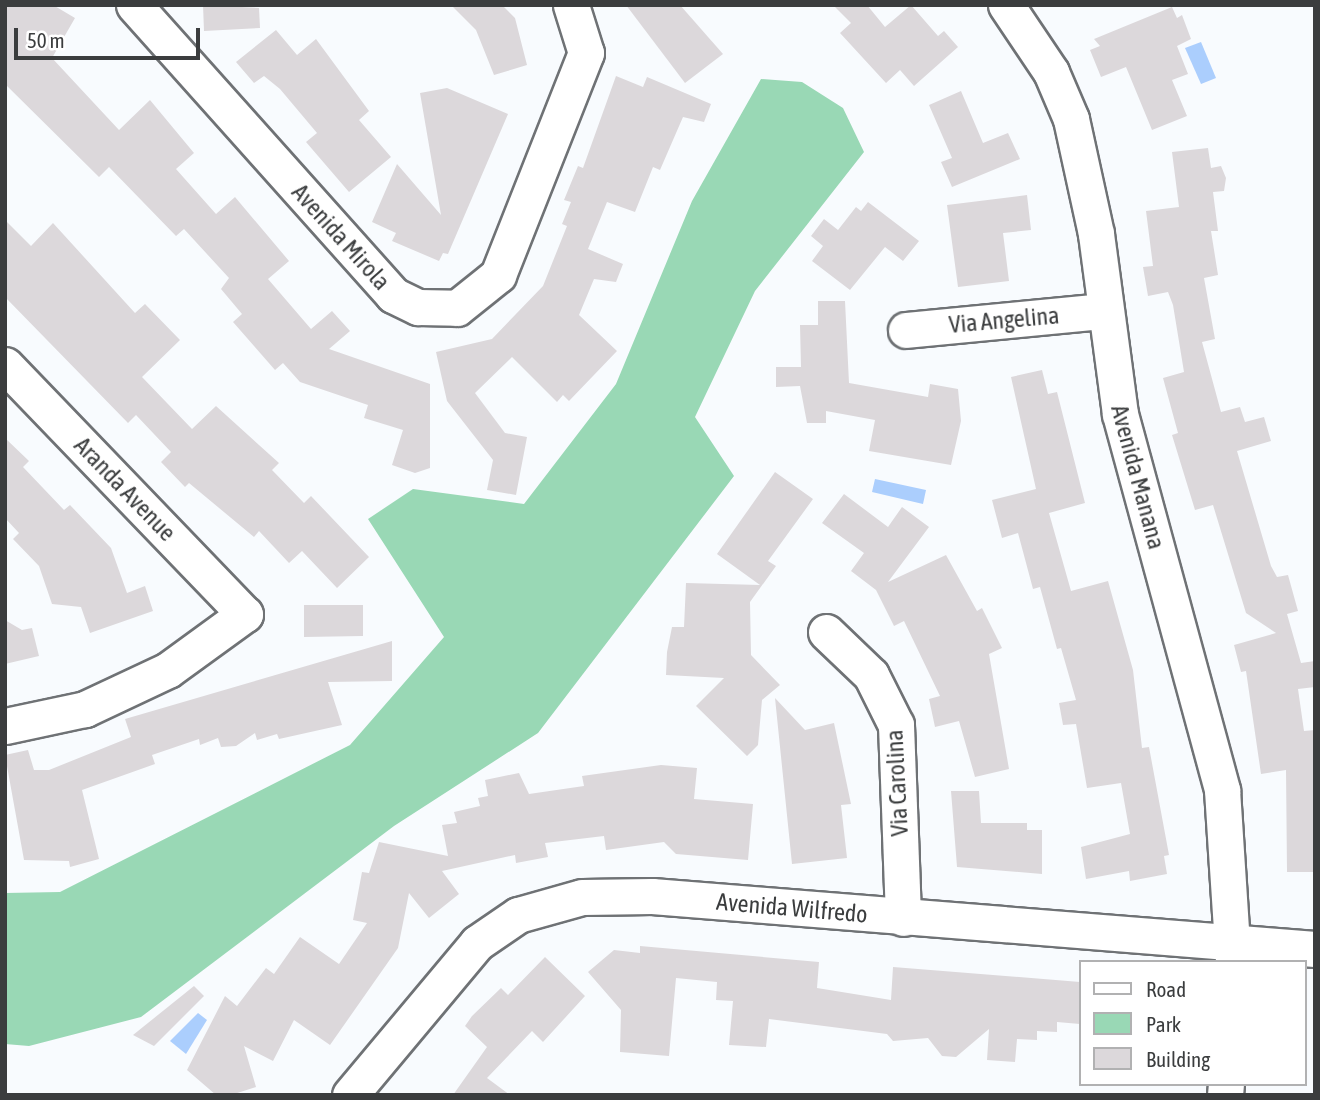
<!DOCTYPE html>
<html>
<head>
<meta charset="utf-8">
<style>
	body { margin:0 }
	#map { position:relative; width:1320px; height:1100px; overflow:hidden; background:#f8fbfe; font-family:"Asap Condensed",sans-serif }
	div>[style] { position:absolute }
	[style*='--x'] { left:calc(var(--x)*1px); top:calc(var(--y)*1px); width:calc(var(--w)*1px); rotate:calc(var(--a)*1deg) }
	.green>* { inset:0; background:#99d8b5 }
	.water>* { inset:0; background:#abcefd }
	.building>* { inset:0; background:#dcd8db }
	.roads { filter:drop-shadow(2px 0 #6f7275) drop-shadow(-2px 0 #6f7275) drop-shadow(0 2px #6f7275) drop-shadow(0 -2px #6f7275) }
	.minor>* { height:35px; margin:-17.5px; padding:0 17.5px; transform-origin:17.5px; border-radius:17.5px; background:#fff }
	span { translate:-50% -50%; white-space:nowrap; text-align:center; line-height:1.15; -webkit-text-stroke:5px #fff; paint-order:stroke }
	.street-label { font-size:24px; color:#3b3d3e }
	.frame { position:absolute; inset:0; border:7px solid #3b3d3e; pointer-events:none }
	.legend { position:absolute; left:1079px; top:960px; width:228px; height:126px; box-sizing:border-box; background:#fff; border:2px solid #b1b1b2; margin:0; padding:9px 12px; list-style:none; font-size:21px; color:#3b3d3e }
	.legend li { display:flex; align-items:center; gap:14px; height:35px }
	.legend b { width:35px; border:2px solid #b1b1b2 }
	.scale { position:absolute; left:14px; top:28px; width:186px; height:32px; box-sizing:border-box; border:4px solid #3b3d3e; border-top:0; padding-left:9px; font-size:21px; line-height:24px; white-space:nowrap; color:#3b3d3e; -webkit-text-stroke:5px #fff; paint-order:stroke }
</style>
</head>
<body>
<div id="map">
	<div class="green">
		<i style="clip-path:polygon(761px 79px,802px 82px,843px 108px,864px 152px,755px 291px,695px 417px,734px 476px,538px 733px,394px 826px,141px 1017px,29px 1046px,5px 1044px,5px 893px,60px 892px,350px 745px,444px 637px,368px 519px,413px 489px,524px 504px,616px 384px,692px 201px)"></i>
	</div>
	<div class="water">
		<i style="clip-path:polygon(1201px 42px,1216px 78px,1201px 84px,1185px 48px)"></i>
		<i style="clip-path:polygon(875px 479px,926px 490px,923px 504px,872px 492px)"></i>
		<i style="clip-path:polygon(198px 1013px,207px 1020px,186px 1054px,170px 1041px)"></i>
	</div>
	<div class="building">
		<i style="clip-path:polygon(5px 5px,53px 5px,75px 18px,52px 58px,119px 130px,150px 100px,194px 153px,176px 169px,216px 214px,235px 197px,289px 261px,268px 279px,311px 329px,332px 311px,350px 331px,329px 349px,430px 384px,430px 468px,415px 473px,392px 465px,403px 430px,364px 418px,368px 405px,300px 382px,283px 363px,275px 370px,233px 322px,242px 314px,221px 289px,229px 278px,184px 229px,176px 236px,109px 167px,99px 177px,5px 84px)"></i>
		<i style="clip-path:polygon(203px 5px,259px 8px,260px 28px,204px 31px)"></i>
		<i style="clip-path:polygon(451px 5px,502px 5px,515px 18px,527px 65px,494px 75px,476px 30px)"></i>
		<i style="clip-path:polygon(626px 5px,680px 5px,723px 54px,685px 83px)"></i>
		<i style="clip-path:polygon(833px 5px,867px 5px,885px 27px,911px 5px,938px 36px,944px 31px,958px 47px,914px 86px,900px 70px,886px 83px,840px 33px,851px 23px)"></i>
		<i style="clip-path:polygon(1172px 7px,1177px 18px,1182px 15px,1191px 39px,1177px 46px,1188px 74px,1172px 80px,1187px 116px,1152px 130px,1126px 67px,1101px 77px,1090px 50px,1100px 46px,1094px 39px)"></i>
		<i style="clip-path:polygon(276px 30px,297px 55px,316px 39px,369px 111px,359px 120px,391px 157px,349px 192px,306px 142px,317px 133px,280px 89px,264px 76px,254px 83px,236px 62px)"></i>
		<i style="clip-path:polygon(616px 76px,643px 87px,647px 77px,711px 104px,704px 122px,683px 117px,660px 170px,653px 167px,635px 212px,607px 202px,588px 249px,623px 264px,616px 282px,594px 279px,579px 315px,617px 351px,569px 401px,563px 395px,557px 402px,512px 357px,475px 393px,505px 433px,527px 437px,516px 495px,487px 490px,493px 460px,447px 401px,436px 352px,492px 339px,543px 286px,567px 226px,562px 224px,571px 202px,564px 200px,578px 166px,583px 168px)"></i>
		<i style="clip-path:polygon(447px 88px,508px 114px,448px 254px,443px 253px,439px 261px,392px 241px,396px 233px,372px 222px,397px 164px,441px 215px,420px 93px)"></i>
		<i style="clip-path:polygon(961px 91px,983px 143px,1008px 133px,1020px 159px,952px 187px,941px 162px,952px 158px,929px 105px)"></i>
		<i style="clip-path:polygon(1208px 148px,1211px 168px,1221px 166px,1226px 178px,1224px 191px,1213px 192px,1218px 231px,1211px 231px,1218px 275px,1204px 278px,1215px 339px,1202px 342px,1221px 412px,1240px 407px,1245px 422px,1264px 417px,1271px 441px,1237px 451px,1271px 566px,1277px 577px,1288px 575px,1298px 611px,1287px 614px,1301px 663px,1315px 661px,1315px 687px,1298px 689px,1304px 731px,1315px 730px,1315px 872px,1287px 872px,1286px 770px,1261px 774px,1246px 671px,1241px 672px,1234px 645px,1276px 633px,1246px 613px,1213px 505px,1195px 510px,1172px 435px,1178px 433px,1163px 378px,1184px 372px,1173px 305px,1168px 292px,1148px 296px,1143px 267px,1153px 266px,1146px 211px,1179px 207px,1172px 152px)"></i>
		<i style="clip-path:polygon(1027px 195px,1031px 230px,1003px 233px,1009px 281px,958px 287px,947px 205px)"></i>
		<i style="clip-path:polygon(868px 202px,919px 241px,903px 261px,885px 247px,850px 290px,812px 261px,823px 246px,811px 236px,824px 219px,838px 230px,856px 207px,861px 211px)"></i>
		<i style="clip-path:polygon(5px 220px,31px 246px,53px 223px,135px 313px,145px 304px,180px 340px,142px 377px,192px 429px,216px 406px,279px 463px,272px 470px,304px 503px,311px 496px,369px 557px,337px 588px,302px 551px,289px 563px,259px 531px,254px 537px,189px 483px,185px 487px,161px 462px,171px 452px,136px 415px,128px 423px,5px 297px)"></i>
		<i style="clip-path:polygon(818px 301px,845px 301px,849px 383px,928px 397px,930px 384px,958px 389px,961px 421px,951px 465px,869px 451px,875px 420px,826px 411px,826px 423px,807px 423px,800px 386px,776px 387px,776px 367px,801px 367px,800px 325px,818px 325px)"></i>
		<i style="clip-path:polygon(1042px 370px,1048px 394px,1057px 392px,1085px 503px,1049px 513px,1071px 591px,1108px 581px,1133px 670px,1142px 748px,1149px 747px,1169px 855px,1164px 856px,1167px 874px,1130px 881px,1129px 871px,1086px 879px,1081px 847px,1130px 834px,1121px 783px,1087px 788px,1076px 724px,1063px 725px,1059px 703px,1076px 700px,1061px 648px,1057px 649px,1040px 587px,1033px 589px,1018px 533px,1002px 538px,992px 500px,1036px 489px,1011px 377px)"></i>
		<i style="clip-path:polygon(5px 438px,29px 461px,23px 467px,64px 510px,70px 505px,111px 548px,127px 593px,145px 586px,153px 611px,90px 633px,81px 607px,52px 604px,39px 566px,13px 539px,19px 533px,5px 518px)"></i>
		<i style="clip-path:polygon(775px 472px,813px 499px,768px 561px,776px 566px,750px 602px,751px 655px,780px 685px,762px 700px,758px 745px,747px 756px,696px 706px,724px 678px,666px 675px,667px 652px,672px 627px,684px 627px,686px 583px,760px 585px,717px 554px)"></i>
		<i style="clip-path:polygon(844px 494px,888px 527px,902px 507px,929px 527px,888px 582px,946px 555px,977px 611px,982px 608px,1002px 648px,989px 654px,1009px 769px,975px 777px,959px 721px,935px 727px,929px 699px,940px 696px,904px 621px,894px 626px,876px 590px,851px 571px,864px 553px,822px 523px)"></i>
		<i style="clip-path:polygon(304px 605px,363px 605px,363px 636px,304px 637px)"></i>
		<i style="clip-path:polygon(5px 620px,22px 630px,32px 628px,39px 656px,5px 664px)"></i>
		<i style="clip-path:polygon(392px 641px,392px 681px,328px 682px,342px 725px,279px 739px,277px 734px,257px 740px,255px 733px,236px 746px,221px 747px,218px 738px,200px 745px,199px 739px,152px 755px,155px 764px,82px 790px,99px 859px,70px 867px,69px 861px,24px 860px,5px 755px,28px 750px,34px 770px,49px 770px,131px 737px,125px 719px)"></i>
		<i style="clip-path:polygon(775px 698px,805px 730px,834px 723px,851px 804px,841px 805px,847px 858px,792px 864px)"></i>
		<i style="clip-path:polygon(661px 765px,697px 768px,694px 799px,753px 804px,748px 860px,676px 854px,664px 842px,606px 850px,604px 836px,545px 843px,548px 857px,516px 863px,515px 855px,442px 871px,459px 894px,429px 918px,409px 893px,398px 948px,330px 1045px,294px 1020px,273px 1061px,244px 1046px,256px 1087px,231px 1095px,216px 1095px,187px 1070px,225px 996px,237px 1006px,266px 968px,274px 974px,300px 937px,339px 964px,367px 923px,353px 920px,362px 872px,369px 873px,379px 842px,448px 856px,442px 825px,457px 823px,454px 812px,480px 806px,478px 798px,488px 796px,485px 780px,519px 773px,529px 794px,584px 786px,582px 776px)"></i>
		<i style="clip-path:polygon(951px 791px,979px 791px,981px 823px,1027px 823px,1027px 830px,1042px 830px,1042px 874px,957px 867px)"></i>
		<i style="clip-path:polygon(640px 946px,819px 962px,817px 988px,891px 1000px,893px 967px,1080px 982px,1080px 1024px,1057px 1022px,1057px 1032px,1037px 1031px,1037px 1040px,1017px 1039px,1015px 1062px,987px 1060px,989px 1029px,956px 1057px,942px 1056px,928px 1038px,893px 1041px,887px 1034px,769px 1019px,766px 1047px,729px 1045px,733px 1001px,716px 1000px,717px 982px,676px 978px,669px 1056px,620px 1052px,621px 1010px,588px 972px,614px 950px,640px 953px)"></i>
		<i style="clip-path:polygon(545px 957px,585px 996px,543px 1042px,532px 1031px,487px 1078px,510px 1095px,453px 1095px,487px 1047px,465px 1026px,472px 1016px,501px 988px,508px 995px)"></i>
		<i style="clip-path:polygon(194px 986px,204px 996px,154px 1046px,133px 1035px)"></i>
	</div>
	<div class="roads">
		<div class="minor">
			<i style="--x:134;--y:5;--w:389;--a:48.2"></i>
			<i style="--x:393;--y:295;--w:28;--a:26"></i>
			<i style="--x:418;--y:307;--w:39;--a:1"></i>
			<i style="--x:457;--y:308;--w:53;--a:-38.8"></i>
			<i style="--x:498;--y:275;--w:239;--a:-68.4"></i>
			<i style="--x:586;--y:53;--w:50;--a:-107.4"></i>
			<i style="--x:1006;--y:5;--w:81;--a:56.1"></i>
			<i style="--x:1051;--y:72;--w:51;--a:66.9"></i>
			<i style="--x:1071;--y:119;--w:118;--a:77.7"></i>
			<i style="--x:1096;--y:234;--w:182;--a:82.4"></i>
			<i style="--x:1120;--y:414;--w:390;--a:74.8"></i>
			<i style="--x:1222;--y:790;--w:172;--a:86.3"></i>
			<i style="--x:906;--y:330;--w:197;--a:-5.5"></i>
			<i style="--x:5;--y:365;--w:346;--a:46.1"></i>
			<i style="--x:245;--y:614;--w:95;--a:144"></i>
			<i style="--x:168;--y:670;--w:92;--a:154.8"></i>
			<i style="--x:85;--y:709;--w:82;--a:168"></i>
			<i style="--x:826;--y:632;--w:62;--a:43.7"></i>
			<i style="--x:871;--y:675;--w:56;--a:63.4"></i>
			<i style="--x:896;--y:725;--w:193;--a:87.9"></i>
			<i style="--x:350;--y:1095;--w:198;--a:-50.1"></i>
			<i style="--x:477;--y:943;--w:50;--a:-34.3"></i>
			<i style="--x:518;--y:915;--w:66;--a:-15.7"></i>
			<i style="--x:582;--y:897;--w:70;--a:-0.8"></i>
			<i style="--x:652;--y:896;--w:665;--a:4.57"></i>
			<i style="--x:1225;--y:1095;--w:11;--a:-85"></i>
		</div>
	</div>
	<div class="street-label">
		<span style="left:341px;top:237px;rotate:48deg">Avenida Mirola</span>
		<span style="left:1004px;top:320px;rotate:-5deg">Via Angelina</span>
		<span style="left:1138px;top:477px;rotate:75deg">Avenida Manana</span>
		<span style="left:125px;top:489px;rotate:46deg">Aranda Avenue</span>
		<span style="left:897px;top:783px;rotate:-93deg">Via Carolina</span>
		<span style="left:792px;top:908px;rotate:5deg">Avenida Wilfredo</span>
	</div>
	<div class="frame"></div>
	<ul class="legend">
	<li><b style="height:9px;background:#fff"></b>Road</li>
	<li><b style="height:19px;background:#99d8b5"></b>Park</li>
	<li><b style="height:19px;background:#dcd8db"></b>Building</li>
	</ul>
	<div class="scale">50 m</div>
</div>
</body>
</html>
